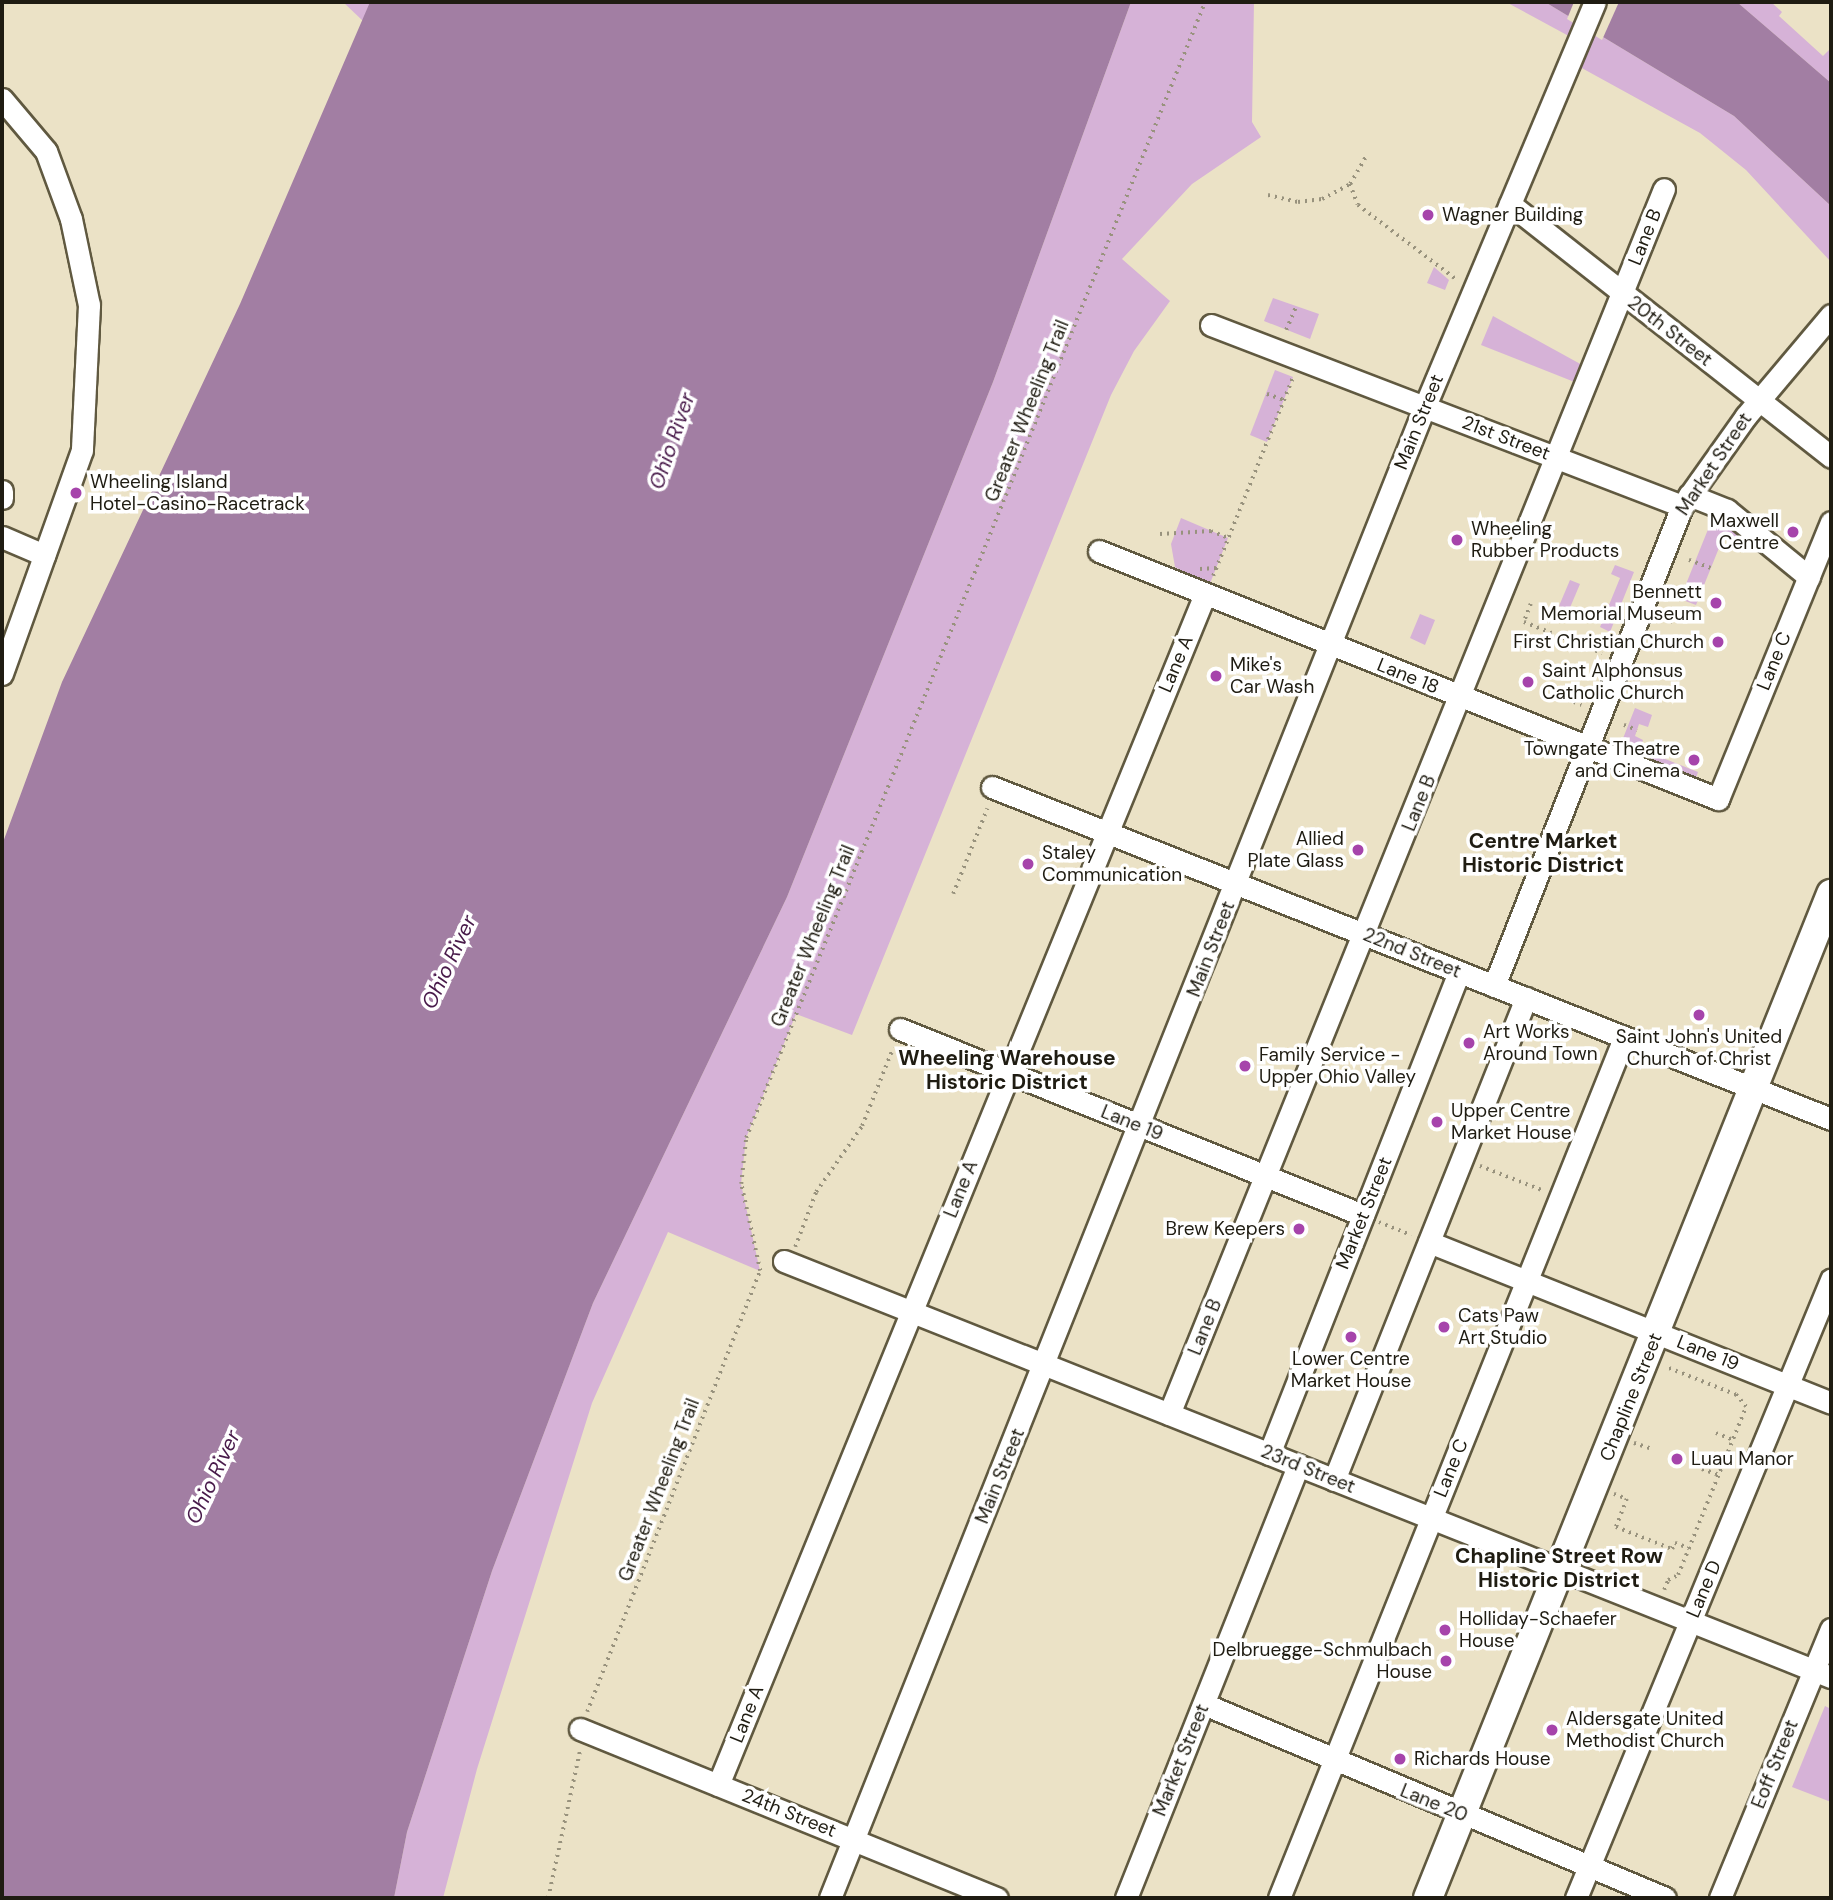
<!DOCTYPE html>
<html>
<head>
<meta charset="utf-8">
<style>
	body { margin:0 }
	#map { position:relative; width:1833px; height:1900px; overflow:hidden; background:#ebe2c6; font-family:"DM Sans",sans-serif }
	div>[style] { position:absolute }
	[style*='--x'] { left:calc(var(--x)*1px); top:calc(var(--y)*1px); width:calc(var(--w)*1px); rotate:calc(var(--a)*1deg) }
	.green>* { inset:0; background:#d6b2d7 }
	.water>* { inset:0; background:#a27ea3 }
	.pier>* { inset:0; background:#ebe2c6 }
	.path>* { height:3.5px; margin-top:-1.75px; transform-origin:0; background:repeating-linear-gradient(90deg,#98927d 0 2px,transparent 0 7px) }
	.roads { filter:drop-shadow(2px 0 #605940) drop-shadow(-2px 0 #605940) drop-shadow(0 2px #605940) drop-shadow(0 -2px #605940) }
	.minor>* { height:21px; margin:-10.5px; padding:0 10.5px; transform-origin:10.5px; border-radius:10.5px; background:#fff }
	.major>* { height:28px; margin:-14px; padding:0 14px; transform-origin:14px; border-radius:14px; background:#fff }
	.dots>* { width:19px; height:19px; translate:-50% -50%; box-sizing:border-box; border:4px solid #fff; border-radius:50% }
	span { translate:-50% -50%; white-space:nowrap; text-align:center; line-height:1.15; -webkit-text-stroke:7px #fff; paint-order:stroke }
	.poi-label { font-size:19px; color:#1f1c12 }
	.left { translate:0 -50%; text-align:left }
	.right { translate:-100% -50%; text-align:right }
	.street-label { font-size:19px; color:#1f1c12 }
	.water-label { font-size:21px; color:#481a4a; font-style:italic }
	.neighbourhood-label { font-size:21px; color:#1f1c12; font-weight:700 }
	.frame { position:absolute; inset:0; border:4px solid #1f1c12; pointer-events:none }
</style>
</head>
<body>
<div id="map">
	<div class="green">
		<i style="clip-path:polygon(343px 2px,370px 2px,363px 21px)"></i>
		<i style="clip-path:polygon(1131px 2px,1254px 2px,1252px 122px,1261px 137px,1192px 184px,1122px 259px,1170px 301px,1134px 351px,1111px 395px,852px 1035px,796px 1014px,746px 1138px,741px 1184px,760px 1271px,668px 1232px,592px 1403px,477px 1769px,443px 1898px,394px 1898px,407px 1832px,492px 1571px,593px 1303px,787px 897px,993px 382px)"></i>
		<i style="clip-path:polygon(1506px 2px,1545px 2px,1734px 116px,1831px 206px,1831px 262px,1746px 170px,1700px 133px,1569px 61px,1578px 41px)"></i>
		<i style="clip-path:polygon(1737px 2px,1771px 2px,1782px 12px,1779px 16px,1823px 56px,1831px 48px,1831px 83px)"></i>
		<i style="clip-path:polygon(1434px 267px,1449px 280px,1445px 290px,1427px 283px)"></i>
		<i style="clip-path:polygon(1273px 298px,1319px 314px,1310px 339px,1264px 321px)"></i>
		<i style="clip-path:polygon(1493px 316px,1584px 366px,1577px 383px,1481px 345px)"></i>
		<i style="clip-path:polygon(1275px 370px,1293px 377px,1267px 442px,1250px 435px)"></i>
		<i style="clip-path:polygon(1715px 512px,1745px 530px,1734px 542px,1723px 538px,1696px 605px,1680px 599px)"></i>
		<i style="clip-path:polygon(1181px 518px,1228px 538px,1209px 586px,1175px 567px,1171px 544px)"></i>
		<i style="clip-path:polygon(1615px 565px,1634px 572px,1610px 632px,1600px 627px,1620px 578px,1611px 574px)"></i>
		<i style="clip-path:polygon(1570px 580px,1580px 584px,1569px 610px,1559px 606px)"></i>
		<i style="clip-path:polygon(1420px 614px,1435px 620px,1425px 645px,1410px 638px)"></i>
		<i style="clip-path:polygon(1635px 708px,1652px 715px,1648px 727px,1639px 724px,1635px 736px,1643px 740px,1640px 749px,1698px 772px,1695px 781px,1618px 751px)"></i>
		<i style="clip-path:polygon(1825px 1706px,1831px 1709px,1831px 1802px,1792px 1787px)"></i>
	</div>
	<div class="water">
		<i style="clip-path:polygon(370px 2px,1131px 2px,993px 382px,787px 897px,593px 1303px,492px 1571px,407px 1832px,394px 1898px,2px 1898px,2px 845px,62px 682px,240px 304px)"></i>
		<i style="clip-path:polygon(1545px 2px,1737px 2px,1831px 83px,1831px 206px,1734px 116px)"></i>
	</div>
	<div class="pier">
		<i style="clip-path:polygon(1574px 2px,1619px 2px,1602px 40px,1567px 19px)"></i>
	</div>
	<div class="path">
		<i style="--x:1350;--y:184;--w:22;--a:69"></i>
		<i style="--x:1358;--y:205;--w:123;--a:37.1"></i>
		<i style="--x:1268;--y:195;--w:31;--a:13"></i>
		<i style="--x:1298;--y:202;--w:24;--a:-7"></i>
		<i style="--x:1322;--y:199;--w:32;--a:-28"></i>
		<i style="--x:1350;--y:184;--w:34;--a:-60"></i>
		<i style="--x:1286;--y:330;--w:26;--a:-67"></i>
		<i style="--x:1267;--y:394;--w:18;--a:19"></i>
		<i style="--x:1160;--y:534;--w:51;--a:-3.4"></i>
		<i style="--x:1211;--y:531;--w:18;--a:22"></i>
		<i style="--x:1689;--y:560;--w:23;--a:20"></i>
		<i style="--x:1200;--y:569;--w:16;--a:-4"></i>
		<i style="--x:1213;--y:576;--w:214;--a:-68.1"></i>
		<i style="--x:1531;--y:604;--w:19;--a:111"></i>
		<i style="--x:1524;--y:622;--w:84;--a:21.7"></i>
		<i style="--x:1666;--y:619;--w:7;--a:27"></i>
		<i style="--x:1574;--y:702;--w:8;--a:23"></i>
		<i style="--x:1624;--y:725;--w:14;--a:21"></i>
		<i style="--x:953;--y:894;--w:92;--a:-68.2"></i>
		<i style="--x:1480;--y:1166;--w:66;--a:21.2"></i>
		<i style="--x:1379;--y:1222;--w:35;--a:22"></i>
		<i style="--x:795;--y:1247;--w:59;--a:-69.1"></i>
		<i style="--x:816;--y:1192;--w:80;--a:-55.1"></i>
		<i style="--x:862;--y:1126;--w:84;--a:-68.3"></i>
		<i style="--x:1716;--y:1433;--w:18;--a:22"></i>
		<i style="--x:1634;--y:1443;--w:19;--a:18"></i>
		<i style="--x:1702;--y:1469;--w:18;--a:19"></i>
		<i style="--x:1614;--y:1494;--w:14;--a:21"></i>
		<i style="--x:1627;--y:1499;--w:30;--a:111"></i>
		<i style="--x:1616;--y:1527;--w:60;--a:21.4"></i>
		<i style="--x:1672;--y:1549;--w:7;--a:-63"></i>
		<i style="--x:1675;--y:1543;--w:15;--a:20"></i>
		<i style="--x:1664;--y:1590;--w:11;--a:-68"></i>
		<i style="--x:1668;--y:1580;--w:11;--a:-27"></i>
		<i style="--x:1678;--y:1575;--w:181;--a:-68"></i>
		<i style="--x:1746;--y:1407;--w:16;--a:-130"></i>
		<i style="--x:1736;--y:1395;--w:76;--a:-158.5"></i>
		<i style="--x:587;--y:1712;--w:474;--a:-68.6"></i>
		<i style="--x:760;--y:1271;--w:89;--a:-102.3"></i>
		<i style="--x:741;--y:1184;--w:46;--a:-83.8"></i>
		<i style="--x:746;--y:1138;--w:1225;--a:-68"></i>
		<i style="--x:548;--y:1898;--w:151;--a:-77.8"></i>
	</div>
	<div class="roads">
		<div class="minor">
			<i style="--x:2;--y:99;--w:68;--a:49.8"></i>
			<i style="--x:46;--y:151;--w:72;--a:69.8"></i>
			<i style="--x:71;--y:219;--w:88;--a:78.2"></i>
			<i style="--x:89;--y:305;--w:145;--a:92.8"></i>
			<i style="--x:82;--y:450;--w:238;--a:109.7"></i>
			<i style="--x:1510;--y:204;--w:409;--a:38.2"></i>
			<i style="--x:1211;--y:325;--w:505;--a:21.02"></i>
			<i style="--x:2;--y:491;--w:7;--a:90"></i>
			<i style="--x:1689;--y:495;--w:41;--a:21.5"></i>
			<i style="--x:1727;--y:510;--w:106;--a:39.3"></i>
			<i style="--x:2;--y:537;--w:46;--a:23.2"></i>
			<i style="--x:1099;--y:551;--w:667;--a:21.83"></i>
			<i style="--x:1718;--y:799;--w:299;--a:-67.8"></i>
			<i style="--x:992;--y:787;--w:902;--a:21.59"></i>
			<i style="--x:1494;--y:986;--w:516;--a:-68.61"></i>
			<i style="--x:1682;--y:506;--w:110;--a:-54.6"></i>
			<i style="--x:1746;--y:416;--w:132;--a:-49.9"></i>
			<i style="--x:900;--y:1029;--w:499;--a:21.9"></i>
			<i style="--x:1429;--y:1242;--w:433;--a:21.8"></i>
			<i style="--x:784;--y:1261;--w:1127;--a:21.67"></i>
			<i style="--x:1169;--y:1414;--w:1321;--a:-68"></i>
			<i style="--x:1269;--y:1454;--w:518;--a:-68.49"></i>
			<i style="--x:1334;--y:1480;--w:519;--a:-68.28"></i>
			<i style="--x:1204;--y:1704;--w:500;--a:22.82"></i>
			<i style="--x:580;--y:1729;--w:450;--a:22.1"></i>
			<i style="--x:718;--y:1785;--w:1287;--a:-67.76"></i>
			<i style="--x:830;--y:1898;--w:1606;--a:-68.26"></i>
			<i style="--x:1425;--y:406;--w:438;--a:-67.2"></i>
			<i style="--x:1126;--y:1898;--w:466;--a:-68.3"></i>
			<i style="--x:1279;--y:1898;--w:927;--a:-68.14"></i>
			<i style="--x:1576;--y:1898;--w:669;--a:-67.58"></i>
			<i style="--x:1720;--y:1898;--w:291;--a:-67.6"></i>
		</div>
		<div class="major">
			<i style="--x:1428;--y:1898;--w:1082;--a:-68.13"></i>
		</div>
	</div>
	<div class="dots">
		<i style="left:1428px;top:215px;background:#a644ab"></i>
		<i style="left:76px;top:493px;background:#a644ab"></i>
		<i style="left:1793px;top:532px;background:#a644ab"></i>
		<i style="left:1457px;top:540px;background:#a644ab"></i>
		<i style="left:1716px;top:603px;background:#a644ab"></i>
		<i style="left:1718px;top:642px;background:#a644ab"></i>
		<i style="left:1216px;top:676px;background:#a644ab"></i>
		<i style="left:1528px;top:682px;background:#a644ab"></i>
		<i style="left:1694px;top:760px;background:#a644ab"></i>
		<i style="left:1358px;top:850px;background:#a644ab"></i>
		<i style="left:1028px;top:864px;background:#a644ab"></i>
		<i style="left:1699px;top:1015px;background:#a644ab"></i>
		<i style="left:1469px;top:1043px;background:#a644ab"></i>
		<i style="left:1245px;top:1066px;background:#a644ab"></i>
		<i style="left:1437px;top:1122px;background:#a644ab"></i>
		<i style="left:1299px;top:1229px;background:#a644ab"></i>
		<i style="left:1444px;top:1327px;background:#a644ab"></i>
		<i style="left:1351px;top:1337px;background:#a644ab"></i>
		<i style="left:1677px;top:1459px;background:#a644ab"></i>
		<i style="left:1445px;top:1630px;background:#a644ab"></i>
		<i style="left:1446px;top:1661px;background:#a644ab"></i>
		<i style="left:1552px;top:1730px;background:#a644ab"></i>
		<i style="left:1400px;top:1759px;background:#a644ab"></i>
	</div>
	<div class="poi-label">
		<span class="left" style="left:1442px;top:215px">Wagner Building</span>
		<span class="left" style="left:90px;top:493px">Wheeling Island<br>Hotel-Casino-Racetrack</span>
		<span class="right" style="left:1779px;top:532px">Maxwell<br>Centre</span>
		<span class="left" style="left:1471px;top:540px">Wheeling<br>Rubber Products</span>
		<span class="right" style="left:1702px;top:603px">Bennett<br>Memorial Museum</span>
		<span class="right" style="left:1704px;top:642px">First Christian Church</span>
		<span class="left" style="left:1230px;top:676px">Mike's<br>Car Wash</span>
		<span class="left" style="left:1542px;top:682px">Saint Alphonsus<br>Catholic Church</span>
		<span class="right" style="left:1680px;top:760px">Towngate Theatre<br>and Cinema</span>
		<span class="right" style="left:1344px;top:850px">Allied<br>Plate Glass</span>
		<span class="left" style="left:1042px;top:864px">Staley<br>Communication</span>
		<span class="left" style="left:1483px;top:1043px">Art Works<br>Around Town</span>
		<span style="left:1699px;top:1048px">Saint John's United<br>Church of Christ</span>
		<span class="left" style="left:1259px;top:1066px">Family Service -<br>Upper Ohio Valley</span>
		<span class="left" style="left:1451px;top:1122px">Upper Centre<br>Market House</span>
		<span class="right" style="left:1285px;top:1229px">Brew Keepers</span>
		<span class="left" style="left:1458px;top:1327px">Cats Paw<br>Art Studio</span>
		<span style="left:1351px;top:1370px">Lower Centre<br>Market House</span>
		<span class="left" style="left:1691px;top:1459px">Luau Manor</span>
		<span class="left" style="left:1459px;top:1630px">Holliday-Schaefer<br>House</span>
		<span class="right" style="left:1432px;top:1661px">Delbruegge-Schmulbach<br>House</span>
		<span class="left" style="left:1566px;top:1730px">Aldersgate United<br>Methodist Church</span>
		<span class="left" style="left:1414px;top:1759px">Richards House</span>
	</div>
	<div class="street-label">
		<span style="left:1645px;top:237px;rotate:-68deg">Lane B</span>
		<span style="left:1670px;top:331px;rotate:38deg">20th Street</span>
		<span style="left:1027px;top:411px;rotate:-68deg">Greater Wheeling Trail</span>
		<span style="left:1419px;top:422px;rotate:-68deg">Main Street</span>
		<span style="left:1506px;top:438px;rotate:21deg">21st Street</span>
		<span style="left:1714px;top:464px;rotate:-56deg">Market Street</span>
		<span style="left:1774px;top:661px;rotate:-68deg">Lane C</span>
		<span style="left:1176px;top:664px;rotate:-67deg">Lane A</span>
		<span style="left:1408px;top:676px;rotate:22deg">Lane 18</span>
		<span style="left:1419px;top:803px;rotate:-68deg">Lane B</span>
		<span style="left:813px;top:936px;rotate:-68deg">Greater Wheeling Trail</span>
		<span style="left:1211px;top:949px;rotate:-69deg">Main Street</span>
		<span style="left:1412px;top:953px;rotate:22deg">22nd Street</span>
		<span style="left:1132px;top:1123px;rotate:22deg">Lane 19</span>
		<span style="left:961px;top:1189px;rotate:-68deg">Lane A</span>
		<span style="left:1364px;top:1213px;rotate:-68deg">Market Street</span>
		<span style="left:1205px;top:1327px;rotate:-68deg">Lane B</span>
		<span style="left:1708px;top:1353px;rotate:22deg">Lane 19</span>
		<span style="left:1631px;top:1397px;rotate:-68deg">Chapline Street</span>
		<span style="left:1451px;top:1468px;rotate:-68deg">Lane C</span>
		<span style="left:1308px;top:1469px;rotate:22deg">23rd Street</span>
		<span style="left:1000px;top:1476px;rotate:-68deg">Main Street</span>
		<span style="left:659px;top:1490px;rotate:-69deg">Greater Wheeling Trail</span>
		<span style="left:1704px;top:1589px;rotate:-67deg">Lane D</span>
		<span style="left:747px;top:1714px;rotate:-68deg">Lane A</span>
		<span style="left:1181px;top:1760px;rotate:-68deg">Market Street</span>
		<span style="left:1775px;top:1764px;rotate:-68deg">Eoff Street</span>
		<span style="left:1434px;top:1803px;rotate:22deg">Lane 20</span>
		<span style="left:789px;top:1813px;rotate:22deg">24th Street</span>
	</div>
	<div class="water-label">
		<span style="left:672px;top:441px;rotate:-71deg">Ohio River</span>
		<span style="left:449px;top:962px;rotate:-65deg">Ohio River</span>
		<span style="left:213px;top:1477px;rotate:-65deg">Ohio River</span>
	</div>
	<div class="neighbourhood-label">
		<span style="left:1543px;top:853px">Centre Market<br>Historic District</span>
		<span style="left:1007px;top:1070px">Wheeling Warehouse<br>Historic District</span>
		<span style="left:1559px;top:1568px">Chapline Street Row<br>Historic District</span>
	</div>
	<div class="frame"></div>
</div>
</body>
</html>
